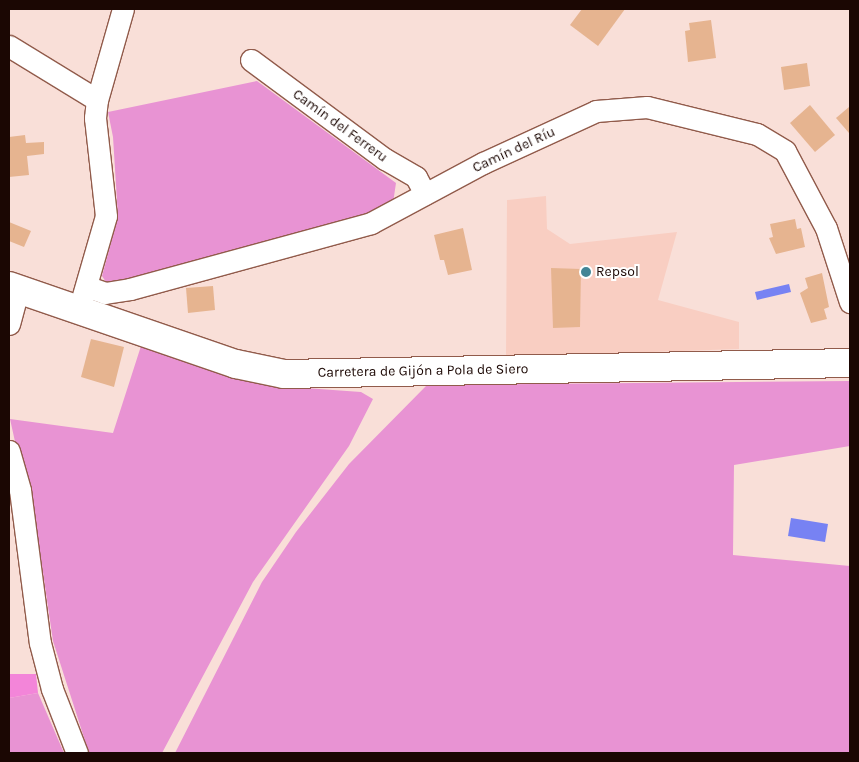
<!DOCTYPE html>
<html>
<head>
<meta charset="utf-8">
<style>
	body { margin:0 }
	#map { position:relative; width:859px; height:762px; overflow:hidden; background:#f9dfd8; font-family:Karla,sans-serif }
	div>[style] { position:absolute }
	[style*='--x'] { left:calc(var(--x)*1px); top:calc(var(--y)*1px); width:calc(var(--w)*1px); rotate:calc(var(--a)*1deg) }
	.built>* { inset:0; background:#f9cec2 }
	.green>* { inset:0; background:#e893d3 }
	.forest>* { inset:0; background:#f385d9 }
	.water>* { inset:0; background:#7782f3 }
	.building>* { inset:0; background:#e6b490 }
	.roads { filter:drop-shadow(1px 0 #915b4b) drop-shadow(-1px 0 #915b4b) drop-shadow(0 1px #915b4b) drop-shadow(0 -1px #915b4b) }
	.street>* { height:21px; margin:-10.5px; padding:0 10.5px; transform-origin:10.5px; border-radius:10.5px; background:#fff }
	.secondary>* { height:28px; margin:-14px; padding:0 14px; transform-origin:14px; border-radius:14px; background:#fff }
	.dots>* { width:14px; height:14px; translate:-50% -50%; box-sizing:border-box; border:2px solid #fff; border-radius:50% }
	span { translate:-50% -50%; white-space:nowrap; text-align:center; line-height:1.15; -webkit-text-stroke:4px #fff; paint-order:stroke }
	.street-label { font-size:14px; color:#1b0703 }
	.poi-label { font-size:14px; color:#1b0703 }
	.left { translate:0 -50%; text-align:left }
	.frame { position:absolute; inset:0; border:10px solid #1b0703; pointer-events:none }
</style>
</head>
<body>
<div id="map">
	<div class="built">
		<i style="clip-path:polygon(546px 196px,547px 229px,570px 244px,677px 232px,658px 300px,739px 322px,739px 349px,506px 357px,507px 200px)"></i>
	</div>
	<div class="green">
		<i style="clip-path:polygon(257px 81px,396px 183px,393px 203px,353px 219px,108px 285px,102px 276px,118px 217px,113px 137px,108px 112px)"></i>
		<i style="clip-path:polygon(141px 346px,263px 385px,361px 392px,373px 399px,349px 446px,253px 582px,162px 753px,89px 753px,53px 641px,41px 559px,10px 419px,113px 433px)"></i>
		<i style="clip-path:polygon(850px 381px,850px 446px,734px 465px,733px 555px,850px 566px,850px 753px,175px 753px,262px 582px,296px 532px,349px 464px,427px 385px)"></i>
		<i style="clip-path:polygon(38px 693px,64px 753px,9px 753px,9px 698px)"></i>
	</div>
	<div class="forest">
		<i style="clip-path:polygon(9px 674px,36px 674px,38px 693px,9px 698px)"></i>
	</div>
	<div class="water">
		<i style="clip-path:polygon(789px 284px,791px 292px,757px 300px,755px 292px)"></i>
		<i style="clip-path:polygon(791px 518px,828px 524px,825px 542px,788px 536px)"></i>
	</div>
	<div class="building">
		<i style="clip-path:polygon(582px 9px,625px 9px,598px 46px,570px 25px)"></i>
		<i style="clip-path:polygon(711px 20px,716px 58px,688px 62px,685px 31px,690px 30px,689px 23px)"></i>
		<i style="clip-path:polygon(807px 63px,810px 86px,784px 90px,781px 67px)"></i>
		<i style="clip-path:polygon(810px 105px,835px 135px,815px 152px,790px 123px)"></i>
		<i style="clip-path:polygon(849px 107px,850px 108px,849px 133px,836px 118px)"></i>
		<i style="clip-path:polygon(25px 135px,26px 143px,44px 142px,44px 154px,27px 156px,29px 175px,9px 177px,9px 137px)"></i>
		<i style="clip-path:polygon(795px 219px,797px 229px,801px 228px,805px 247px,776px 254px,769px 238px,773px 237px,770px 224px)"></i>
		<i style="clip-path:polygon(9px 222px,31px 231px,24px 247px,9px 241px)"></i>
		<i style="clip-path:polygon(463px 228px,472px 270px,448px 275px,444px 260px,440px 260px,434px 235px)"></i>
		<i style="clip-path:polygon(551px 268px,581px 269px,580px 327px,553px 328px)"></i>
		<i style="clip-path:polygon(822px 273px,829px 307px,824px 309px,827px 319px,811px 323px,800px 293px,808px 288px,805px 278px)"></i>
		<i style="clip-path:polygon(213px 286px,215px 310px,188px 313px,186px 288px)"></i>
		<i style="clip-path:polygon(91px 339px,124px 347px,114px 387px,81px 377px)"></i>
	</div>
	<div class="roads">
		<div class="street">
			<i style="--x:9;--y:46;--w:103;--a:31.5"></i>
			<i style="--x:251;--y:60;--w:167;--a:36.5"></i>
			<i style="--x:385;--y:159;--w:36;--a:30"></i>
			<i style="--x:416;--y:177;--w:19;--a:62"></i>
			<i style="--x:88;--y:287;--w:18;--a:19"></i>
			<i style="--x:105;--y:293;--w:25;--a:-9"></i>
			<i style="--x:130;--y:289;--w:250;--a:-15.3"></i>
			<i style="--x:371;--y:223;--w:127;--a:-28.2"></i>
			<i style="--x:483;--y:163;--w:124;--a:-24.7"></i>
			<i style="--x:596;--y:111;--w:51;--a:-4.5"></i>
			<i style="--x:647;--y:107;--w:113;--a:13.8"></i>
			<i style="--x:757;--y:134;--w:33;--a:31"></i>
			<i style="--x:785;--y:151;--w:87;--a:62"></i>
			<i style="--x:826;--y:228;--w:78;--a:72"></i>
			<i style="--x:82;--y:299;--w:86;--a:-73.9"></i>
			<i style="--x:106;--y:216;--w:99;--a:-96.4"></i>
			<i style="--x:95;--y:118;--w:18;--a:-84"></i>
			<i style="--x:97;--y:100;--w:95;--a:-74.1"></i>
			<i style="--x:9;--y:324;--w:35;--a:-75"></i>
			<i style="--x:9;--y:451;--w:41;--a:74.2"></i>
			<i style="--x:20;--y:490;--w:154;--a:82.6"></i>
			<i style="--x:40;--y:643;--w:48;--a:75.4"></i>
			<i style="--x:52;--y:689;--w:69;--a:68.7"></i>
		</div>
		<div class="secondary">
			<i style="--x:9;--y:286;--w:240;--a:19"></i>
			<i style="--x:236;--y:364;--w:49;--a:11.8"></i>
			<i style="--x:284;--y:374;--w:566;--a:-1.11"></i>
		</div>
	</div>
	<div class="dots">
		<i style="left:586px;top:272px;background:#438596"></i>
	</div>
	<div class="street-label">
		<span style="left:340px;top:126px;rotate:36deg">Camín del Ferreru</span>
		<span style="left:514px;top:150px;rotate:-25deg">Camín del Ríu</span>
		<span style="left:423px;top:371px;rotate:-1deg">Carretera de Gijón a Pola de Siero</span>
	</div>
	<div class="poi-label">
		<span class="left" style="left:596px;top:272px">Repsol</span>
	</div>
	<div class="frame"></div>
</div>
</body>
</html>
